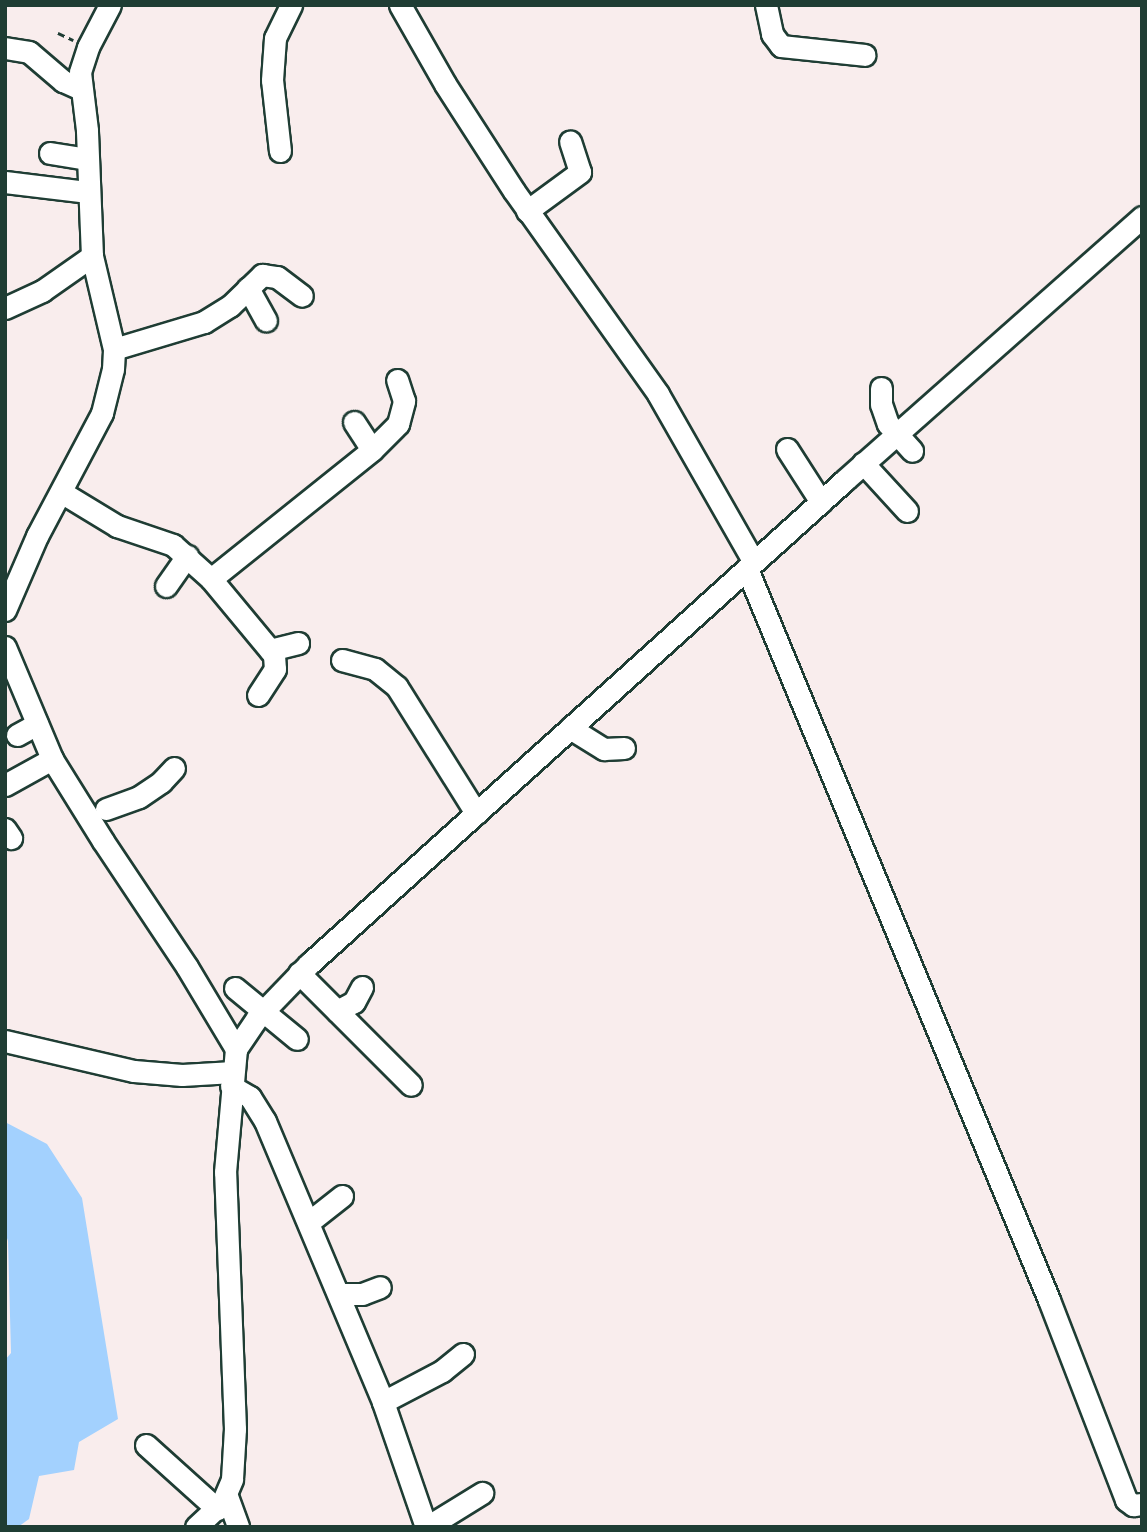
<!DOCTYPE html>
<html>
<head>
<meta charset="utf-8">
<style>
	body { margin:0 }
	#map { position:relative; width:1147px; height:1532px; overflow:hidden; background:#f9eded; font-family:Pangolin,sans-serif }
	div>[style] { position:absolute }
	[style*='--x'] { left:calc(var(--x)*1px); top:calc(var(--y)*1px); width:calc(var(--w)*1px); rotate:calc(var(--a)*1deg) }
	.water>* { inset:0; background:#a3d1fe }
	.path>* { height:2.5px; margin-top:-1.25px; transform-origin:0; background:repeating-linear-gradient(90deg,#1f3d34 0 7px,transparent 0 12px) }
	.roads { filter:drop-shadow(2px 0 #1f3d34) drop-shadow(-2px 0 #1f3d34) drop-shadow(0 2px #1f3d34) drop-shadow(0 -2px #1f3d34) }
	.minor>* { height:21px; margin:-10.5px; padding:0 10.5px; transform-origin:10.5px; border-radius:10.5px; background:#fff }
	span { translate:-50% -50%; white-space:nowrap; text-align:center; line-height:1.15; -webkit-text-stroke:5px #fff; paint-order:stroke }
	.frame { position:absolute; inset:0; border:7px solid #1f3d34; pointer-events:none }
</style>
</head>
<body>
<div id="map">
	<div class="water">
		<i style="clip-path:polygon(5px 1122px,47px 1144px,82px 1198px,118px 1419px,79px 1442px,74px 1470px,39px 1476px,29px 1519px,18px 1527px,5px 1527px,5px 1360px,11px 1353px,8px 1241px,5px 1232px)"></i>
	</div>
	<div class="path">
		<i style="--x:58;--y:33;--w:17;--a:25"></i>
	</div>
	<div class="roads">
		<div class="minor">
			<i style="--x:400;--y:5;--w:91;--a:60.3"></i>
			<i style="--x:445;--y:84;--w:127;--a:57.2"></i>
			<i style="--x:514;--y:191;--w:249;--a:54.6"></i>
			<i style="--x:658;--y:394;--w:193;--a:60.3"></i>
			<i style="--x:766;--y:5;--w:30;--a:78"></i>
			<i style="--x:772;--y:34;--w:15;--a:53"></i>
			<i style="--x:781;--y:46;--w:84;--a:6.1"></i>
			<i style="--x:5;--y:48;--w:24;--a:9"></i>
			<i style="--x:29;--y:52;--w:45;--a:40.5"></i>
			<i style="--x:63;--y:81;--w:20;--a:24"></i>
			<i style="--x:280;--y:151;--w:71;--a:-96.4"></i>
			<i style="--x:272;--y:80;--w:42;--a:-85.9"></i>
			<i style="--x:275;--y:38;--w:37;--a:-64"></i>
			<i style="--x:50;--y:153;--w:37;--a:9"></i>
			<i style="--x:5;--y:182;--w:84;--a:6.9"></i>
			<i style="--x:527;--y:211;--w:66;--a:-36.3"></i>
			<i style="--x:580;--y:172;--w:32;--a:-108"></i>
			<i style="--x:248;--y:288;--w:37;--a:61"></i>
			<i style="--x:5;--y:308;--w:41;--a:-24.7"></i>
			<i style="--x:42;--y:291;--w:61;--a:-35"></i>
			<i style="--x:114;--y:349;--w:94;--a:-16.7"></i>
			<i style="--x:204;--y:322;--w:31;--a:-32"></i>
			<i style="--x:230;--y:306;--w:45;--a:-44.1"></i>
			<i style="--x:262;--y:275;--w:15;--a:8"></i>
			<i style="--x:277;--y:277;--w:31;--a:37"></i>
			<i style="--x:881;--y:388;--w:16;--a:90"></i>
			<i style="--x:881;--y:404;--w:21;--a:71"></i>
			<i style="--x:888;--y:424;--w:36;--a:48"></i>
			<i style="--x:354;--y:422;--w:33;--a:57"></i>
			<i style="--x:787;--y:449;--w:63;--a:57.3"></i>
			<i style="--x:863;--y:463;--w:65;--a:47.5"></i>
			<i style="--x:61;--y:492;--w:66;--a:31.3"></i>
			<i style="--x:117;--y:526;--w:59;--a:18.7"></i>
			<i style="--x:173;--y:545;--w:51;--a:41.8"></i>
			<i style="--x:211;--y:579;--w:99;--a:50.3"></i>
			<i style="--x:274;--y:655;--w:14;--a:86"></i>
			<i style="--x:275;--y:669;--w:31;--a:123"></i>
			<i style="--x:747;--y:569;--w:791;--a:67.55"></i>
			<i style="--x:1049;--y:1300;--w:214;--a:68.9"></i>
			<i style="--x:1126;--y:1500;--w:9;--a:36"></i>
			<i style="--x:1133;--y:1505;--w:9;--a:-6"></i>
			<i style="--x:211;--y:579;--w:206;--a:-38.7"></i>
			<i style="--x:372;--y:450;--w:37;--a:-45"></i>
			<i style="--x:398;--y:424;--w:24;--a:-75"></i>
			<i style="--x:404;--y:401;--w:22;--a:-108"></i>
			<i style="--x:166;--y:586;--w:37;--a:-55"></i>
			<i style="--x:5;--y:610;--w:81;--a:-66.6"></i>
			<i style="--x:37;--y:536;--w:139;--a:-62.1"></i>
			<i style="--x:102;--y:413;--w:45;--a:-76"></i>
			<i style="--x:113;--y:369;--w:20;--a:-87"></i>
			<i style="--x:114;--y:349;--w:96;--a:-103.3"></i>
			<i style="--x:92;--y:256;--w:126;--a:-92.3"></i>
			<i style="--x:87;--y:130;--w:58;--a:-96.9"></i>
			<i style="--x:80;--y:72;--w:26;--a:-72"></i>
			<i style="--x:88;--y:47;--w:47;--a:-62.4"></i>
			<i style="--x:5;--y:647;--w:121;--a:67.2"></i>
			<i style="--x:52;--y:759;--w:97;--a:58.1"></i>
			<i style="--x:103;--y:841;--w:151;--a:56.3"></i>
			<i style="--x:187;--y:967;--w:96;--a:59.1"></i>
			<i style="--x:270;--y:650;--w:29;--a:-14"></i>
			<i style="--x:342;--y:660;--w:34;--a:15"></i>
			<i style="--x:375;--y:669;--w:28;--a:39"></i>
			<i style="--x:397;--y:687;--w:149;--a:57.9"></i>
			<i style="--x:570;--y:728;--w:40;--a:32"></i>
			<i style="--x:604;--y:749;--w:20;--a:-3"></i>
			<i style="--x:17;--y:735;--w:23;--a:-29"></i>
			<i style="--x:5;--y:785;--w:54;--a:-29"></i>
			<i style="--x:106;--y:809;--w:35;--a:-20"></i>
			<i style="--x:139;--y:797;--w:27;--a:-34"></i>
			<i style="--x:161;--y:782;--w:19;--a:-47"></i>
			<i style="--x:5;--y:829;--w:11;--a:56"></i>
			<i style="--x:299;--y:973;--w:158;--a:45"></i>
			<i style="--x:235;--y:988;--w:80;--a:39.4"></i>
			<i style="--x:337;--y:1011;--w:19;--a:-28"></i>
			<i style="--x:354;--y:1002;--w:17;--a:-62"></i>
			<i style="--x:5;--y:1041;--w:132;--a:13.1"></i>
			<i style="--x:134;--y:1071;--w:48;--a:4.8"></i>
			<i style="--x:182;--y:1075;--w:51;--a:-3.4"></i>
			<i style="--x:231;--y:1086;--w:22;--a:30"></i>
			<i style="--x:250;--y:1097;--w:28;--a:58"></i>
			<i style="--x:265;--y:1121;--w:305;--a:67.2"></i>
			<i style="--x:383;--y:1402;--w:132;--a:71"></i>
			<i style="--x:309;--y:1222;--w:42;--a:-38.2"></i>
			<i style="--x:339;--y:1294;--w:23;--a:0"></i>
			<i style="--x:362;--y:1294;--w:19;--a:-21"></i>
			<i style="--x:383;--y:1402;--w:67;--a:-27.7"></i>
			<i style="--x:442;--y:1371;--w:27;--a:-39"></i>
			<i style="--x:146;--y:1445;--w:96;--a:42"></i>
			<i style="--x:227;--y:1496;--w:33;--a:70"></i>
			<i style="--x:196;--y:1527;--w:35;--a:-43"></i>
			<i style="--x:222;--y:1503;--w:26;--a:-67"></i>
			<i style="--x:232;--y:1479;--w:50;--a:-86.6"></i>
			<i style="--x:235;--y:1429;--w:257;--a:-92.2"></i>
			<i style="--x:225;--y:1172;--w:123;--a:-84.9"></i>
			<i style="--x:236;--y:1049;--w:37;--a:-56"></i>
			<i style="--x:257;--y:1018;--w:75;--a:-46.1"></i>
			<i style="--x:309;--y:964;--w:722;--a:-42.08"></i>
			<i style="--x:845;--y:480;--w:397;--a:-41.5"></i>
			<i style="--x:427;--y:1527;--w:65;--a:-31.7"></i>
		</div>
	</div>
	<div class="frame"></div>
</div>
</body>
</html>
